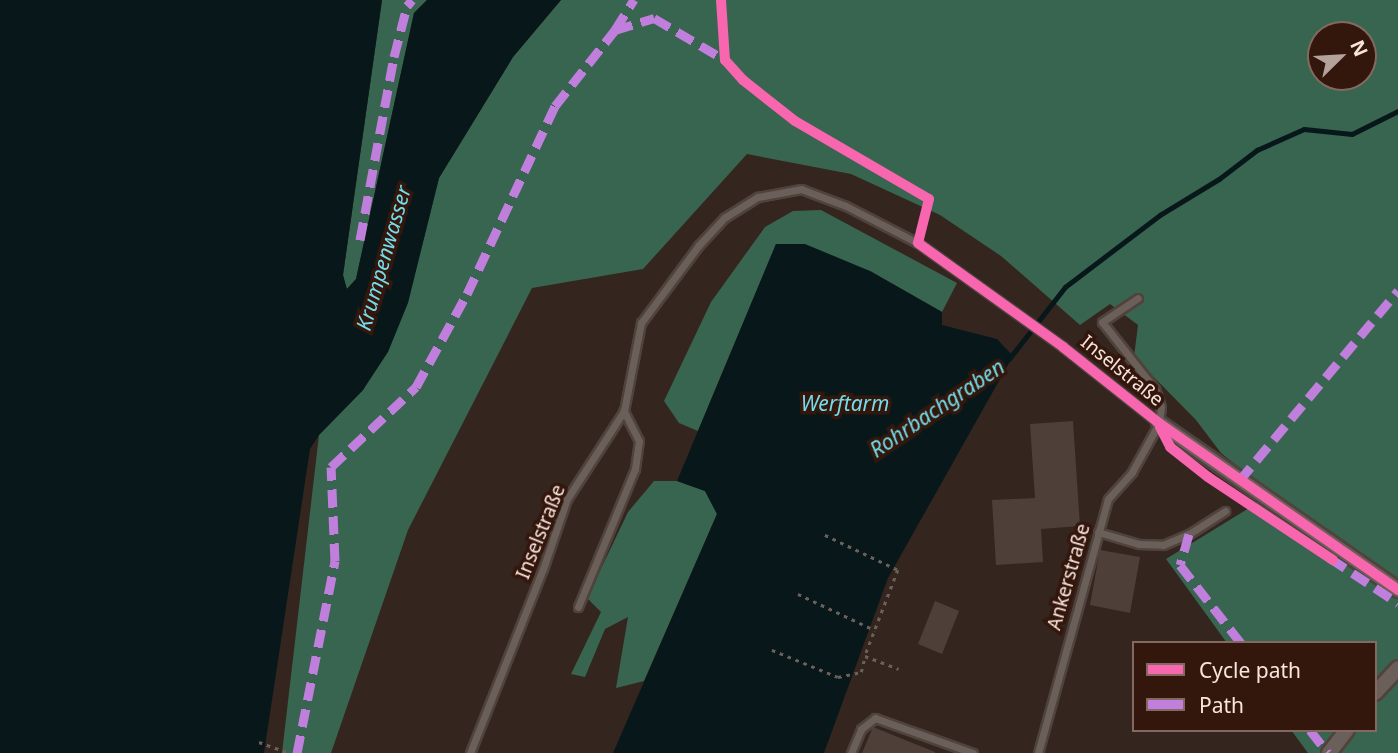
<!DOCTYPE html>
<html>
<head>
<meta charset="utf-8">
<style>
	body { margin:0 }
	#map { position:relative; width:1398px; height:753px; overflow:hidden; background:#35251f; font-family:"Noto Sans",sans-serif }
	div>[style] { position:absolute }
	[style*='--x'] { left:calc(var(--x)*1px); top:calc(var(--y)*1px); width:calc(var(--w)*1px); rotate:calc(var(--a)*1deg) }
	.forest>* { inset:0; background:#38654f }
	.water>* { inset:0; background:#08181a }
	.stream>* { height:4.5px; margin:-2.25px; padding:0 2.25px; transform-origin:2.25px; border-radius:2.25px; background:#08181a }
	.building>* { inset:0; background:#4f3f39 }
	.path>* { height:2.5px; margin-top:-1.25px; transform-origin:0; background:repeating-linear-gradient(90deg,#6c605b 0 3.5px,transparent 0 8.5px) }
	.roads { filter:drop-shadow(2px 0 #50423d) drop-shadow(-2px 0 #50423d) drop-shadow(0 2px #50423d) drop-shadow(0 -2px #50423d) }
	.lane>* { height:7px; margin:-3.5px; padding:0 3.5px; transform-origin:3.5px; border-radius:3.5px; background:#6b5f5a }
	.street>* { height:14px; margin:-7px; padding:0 7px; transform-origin:7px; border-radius:7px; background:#6b5f5a }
	.quiet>* { height:9px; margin-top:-4.5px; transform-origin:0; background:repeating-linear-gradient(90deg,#c07fdc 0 18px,transparent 0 27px) }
	.cycleway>* { height:10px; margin:-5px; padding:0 5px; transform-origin:5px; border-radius:5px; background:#f766af }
	span { translate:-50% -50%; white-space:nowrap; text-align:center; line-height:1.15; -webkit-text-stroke:7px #33170c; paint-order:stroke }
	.street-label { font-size:19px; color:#fae5de }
	.water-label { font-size:21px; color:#73ddec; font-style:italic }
	.legend { position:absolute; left:1132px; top:641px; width:245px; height:91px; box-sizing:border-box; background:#33170c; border:2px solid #836960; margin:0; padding:9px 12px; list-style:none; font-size:21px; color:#fae5de }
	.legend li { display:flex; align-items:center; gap:14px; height:35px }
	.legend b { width:35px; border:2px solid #836960 }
	.north { position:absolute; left:1307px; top:21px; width:70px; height:70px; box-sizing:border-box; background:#33170c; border:2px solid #836960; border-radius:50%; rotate:66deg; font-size:19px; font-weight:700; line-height:28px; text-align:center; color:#fae5de }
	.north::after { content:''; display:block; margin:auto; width:24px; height:32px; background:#b5a29b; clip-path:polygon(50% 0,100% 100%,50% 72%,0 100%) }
</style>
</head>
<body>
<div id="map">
	<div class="forest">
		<i style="clip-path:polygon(382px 0,427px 0,414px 13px,356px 279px,346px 290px,343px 275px)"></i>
		<i style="clip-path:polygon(evenodd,561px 0,1398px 0,1398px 753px,1308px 753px,1291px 730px,1375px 730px,1375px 643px,1227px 643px,1166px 559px,1272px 494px,1221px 453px,1196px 420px,1134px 357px,1138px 325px,1110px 304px,1080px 325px,1001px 256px,940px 215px,851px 174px,747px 154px,643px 269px,532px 288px,408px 530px,331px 753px,282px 753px,319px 435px,363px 390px,408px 301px,439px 178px,513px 57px,561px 0,1321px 35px,1363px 35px,1363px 77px,1321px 77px,1321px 35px)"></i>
		<i style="clip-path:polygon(821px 210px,957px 283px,942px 312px,870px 271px,776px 244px,698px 431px,679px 423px,664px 401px,711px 302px,765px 227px,793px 211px)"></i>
		<i style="clip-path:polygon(654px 481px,677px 481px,705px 491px,717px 514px,644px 681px,616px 688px,628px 617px,605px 629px,585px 677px,571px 674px,601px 612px,587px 598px,628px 512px)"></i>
	</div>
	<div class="water">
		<i style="clip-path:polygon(0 0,382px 0,343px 275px,347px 289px,356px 279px,414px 13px,427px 0,561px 0,513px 57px,439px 178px,408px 303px,388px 352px,363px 390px,319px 435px,310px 449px,264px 753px,0 753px)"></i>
		<i style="clip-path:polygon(776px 244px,805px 244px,870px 271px,942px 312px,942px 325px,997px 339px,1013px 356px,888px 578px,824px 753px,613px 753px,717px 514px,705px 491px,677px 481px)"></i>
	</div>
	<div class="stream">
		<i style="--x:1009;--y:359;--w:91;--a:-52.1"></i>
		<i style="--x:1065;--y:287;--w:119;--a:-37.2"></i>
		<i style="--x:1160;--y:215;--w:69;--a:-31.4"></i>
		<i style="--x:1219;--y:179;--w:48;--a:-37.3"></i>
		<i style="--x:1257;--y:150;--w:51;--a:-24.1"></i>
		<i style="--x:1304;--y:129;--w:48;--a:5.9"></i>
		<i style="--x:1352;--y:134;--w:51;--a:-26.6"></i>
	</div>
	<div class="building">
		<i style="clip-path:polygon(1073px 421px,1080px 526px,1041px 529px,1043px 562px,996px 565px,992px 500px,1035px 498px,1030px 424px)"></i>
		<i style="clip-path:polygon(1100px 550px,1140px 557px,1130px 613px,1090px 605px)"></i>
		<i style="clip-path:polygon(935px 601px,959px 611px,942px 654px,918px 644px)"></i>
		<i style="clip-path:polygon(873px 727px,935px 752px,935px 753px,862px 753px)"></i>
	</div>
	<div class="path">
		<i style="--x:825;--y:535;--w:81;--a:25.6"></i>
		<i style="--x:898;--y:570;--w:92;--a:111"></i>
		<i style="--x:865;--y:656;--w:36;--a:21"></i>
		<i style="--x:798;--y:594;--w:85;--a:25.1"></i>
		<i style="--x:772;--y:650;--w:71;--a:22.2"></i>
		<i style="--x:838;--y:677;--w:24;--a:-12"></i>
		<i style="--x:861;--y:672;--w:16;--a:-76"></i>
		<i style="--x:259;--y:742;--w:33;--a:20"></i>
	</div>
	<div class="roads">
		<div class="lane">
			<i style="--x:1098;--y:532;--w:43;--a:16.3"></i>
			<i style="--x:1139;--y:544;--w:24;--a:2"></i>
			<i style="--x:1163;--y:545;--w:28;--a:-23"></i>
			<i style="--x:1189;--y:534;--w:43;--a:-32.6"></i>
			<i style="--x:578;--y:607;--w:149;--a:-67.6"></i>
			<i style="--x:635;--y:469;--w:28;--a:-82"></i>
			<i style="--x:639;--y:441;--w:34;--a:-117"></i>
			<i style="--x:470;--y:753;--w:198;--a:-68.4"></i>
			<i style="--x:543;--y:569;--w:74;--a:-71.1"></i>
			<i style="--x:567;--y:499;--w:105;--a:-57.1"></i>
			<i style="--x:624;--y:411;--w:90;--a:-79.1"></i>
			<i style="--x:641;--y:323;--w:97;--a:-53.4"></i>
			<i style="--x:699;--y:245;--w:37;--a:-47"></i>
			<i style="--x:724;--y:218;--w:40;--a:-32"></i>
			<i style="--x:758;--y:197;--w:44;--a:-10.5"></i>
			<i style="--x:801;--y:189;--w:48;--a:20.7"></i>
			<i style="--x:846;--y:206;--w:81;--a:27.2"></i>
			<i style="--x:918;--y:243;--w:178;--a:35.6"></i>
			<i style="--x:1063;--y:347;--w:122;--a:38.4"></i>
			<i style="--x:851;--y:753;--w:26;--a:-67"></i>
			<i style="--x:861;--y:729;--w:18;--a:-38"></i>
			<i style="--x:875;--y:718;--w:104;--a:19.7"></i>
			<i style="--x:1038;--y:753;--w:263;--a:-74.6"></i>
			<i style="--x:1108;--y:499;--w:36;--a:-48"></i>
			<i style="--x:1132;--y:472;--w:56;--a:-61.1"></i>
			<i style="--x:1159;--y:423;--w:16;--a:-83"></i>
			<i style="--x:1161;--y:407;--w:19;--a:-108"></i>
			<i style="--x:1155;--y:389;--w:85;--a:-128.3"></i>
			<i style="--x:1102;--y:322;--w:43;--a:-33.7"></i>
		</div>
		<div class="street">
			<i style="--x:1159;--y:423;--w:292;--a:34.9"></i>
			<i style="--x:1375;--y:693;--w:34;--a:-47"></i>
			<i style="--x:1329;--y:753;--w:29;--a:-52"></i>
		</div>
	</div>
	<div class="quiet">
		<i style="--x:615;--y:30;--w:36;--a:-58"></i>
		<i style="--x:360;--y:240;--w:186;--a:-79.5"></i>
		<i style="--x:394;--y:57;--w:53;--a:-75.7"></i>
		<i style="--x:407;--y:6;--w:8;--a:-50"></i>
		<i style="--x:1239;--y:481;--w:248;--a:-50.1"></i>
		<i style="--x:1189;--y:534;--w:32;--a:106"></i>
		<i style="--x:1180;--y:565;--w:99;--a:52"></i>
		<i style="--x:1330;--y:558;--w:82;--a:33.5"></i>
		<i style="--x:1310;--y:730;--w:29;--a:52"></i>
		<i style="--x:297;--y:753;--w:196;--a:-78.8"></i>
		<i style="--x:335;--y:561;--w:94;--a:-92.4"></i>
		<i style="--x:331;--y:467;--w:117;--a:-43.3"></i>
		<i style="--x:416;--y:387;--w:106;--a:-61.3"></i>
		<i style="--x:467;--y:294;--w:208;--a:-64.9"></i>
		<i style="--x:555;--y:106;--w:97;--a:-51.7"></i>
		<i style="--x:615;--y:30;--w:41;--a:-17.1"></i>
		<i style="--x:654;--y:18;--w:82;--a:30.6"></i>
	</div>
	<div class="cycleway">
		<i style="--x:721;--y:0;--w:60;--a:86.2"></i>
		<i style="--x:725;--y:60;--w:27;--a:48"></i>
		<i style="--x:743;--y:80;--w:66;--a:38.3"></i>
		<i style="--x:795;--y:121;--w:155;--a:30.2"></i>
		<i style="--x:929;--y:199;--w:45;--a:104"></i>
		<i style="--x:918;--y:243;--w:178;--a:35.6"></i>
		<i style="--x:1063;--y:347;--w:122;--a:38.4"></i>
		<i style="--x:1159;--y:423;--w:292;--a:34.9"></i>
		<i style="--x:1160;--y:427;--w:22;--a:63"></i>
		<i style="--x:1170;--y:447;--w:48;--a:38.3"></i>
		<i style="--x:1208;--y:477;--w:150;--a:33.6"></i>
	</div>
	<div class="street-label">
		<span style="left:1122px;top:371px;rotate:39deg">Inselstraße</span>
		<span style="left:541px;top:532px;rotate:-68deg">Inselstraße</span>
		<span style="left:1069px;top:577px;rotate:-74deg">Ankerstraße</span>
	</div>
	<div class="water-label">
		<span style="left:383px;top:258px;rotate:-74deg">Krumpenwasser</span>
		<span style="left:845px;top:403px">Werftarm</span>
		<span style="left:937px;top:408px;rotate:-34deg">Rohrbachgraben</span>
	</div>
	<ul class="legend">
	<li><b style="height:9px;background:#f766af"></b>Cycle path</li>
	<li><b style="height:9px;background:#c07fdc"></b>Path</li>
	</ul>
	<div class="north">N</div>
</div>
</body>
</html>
